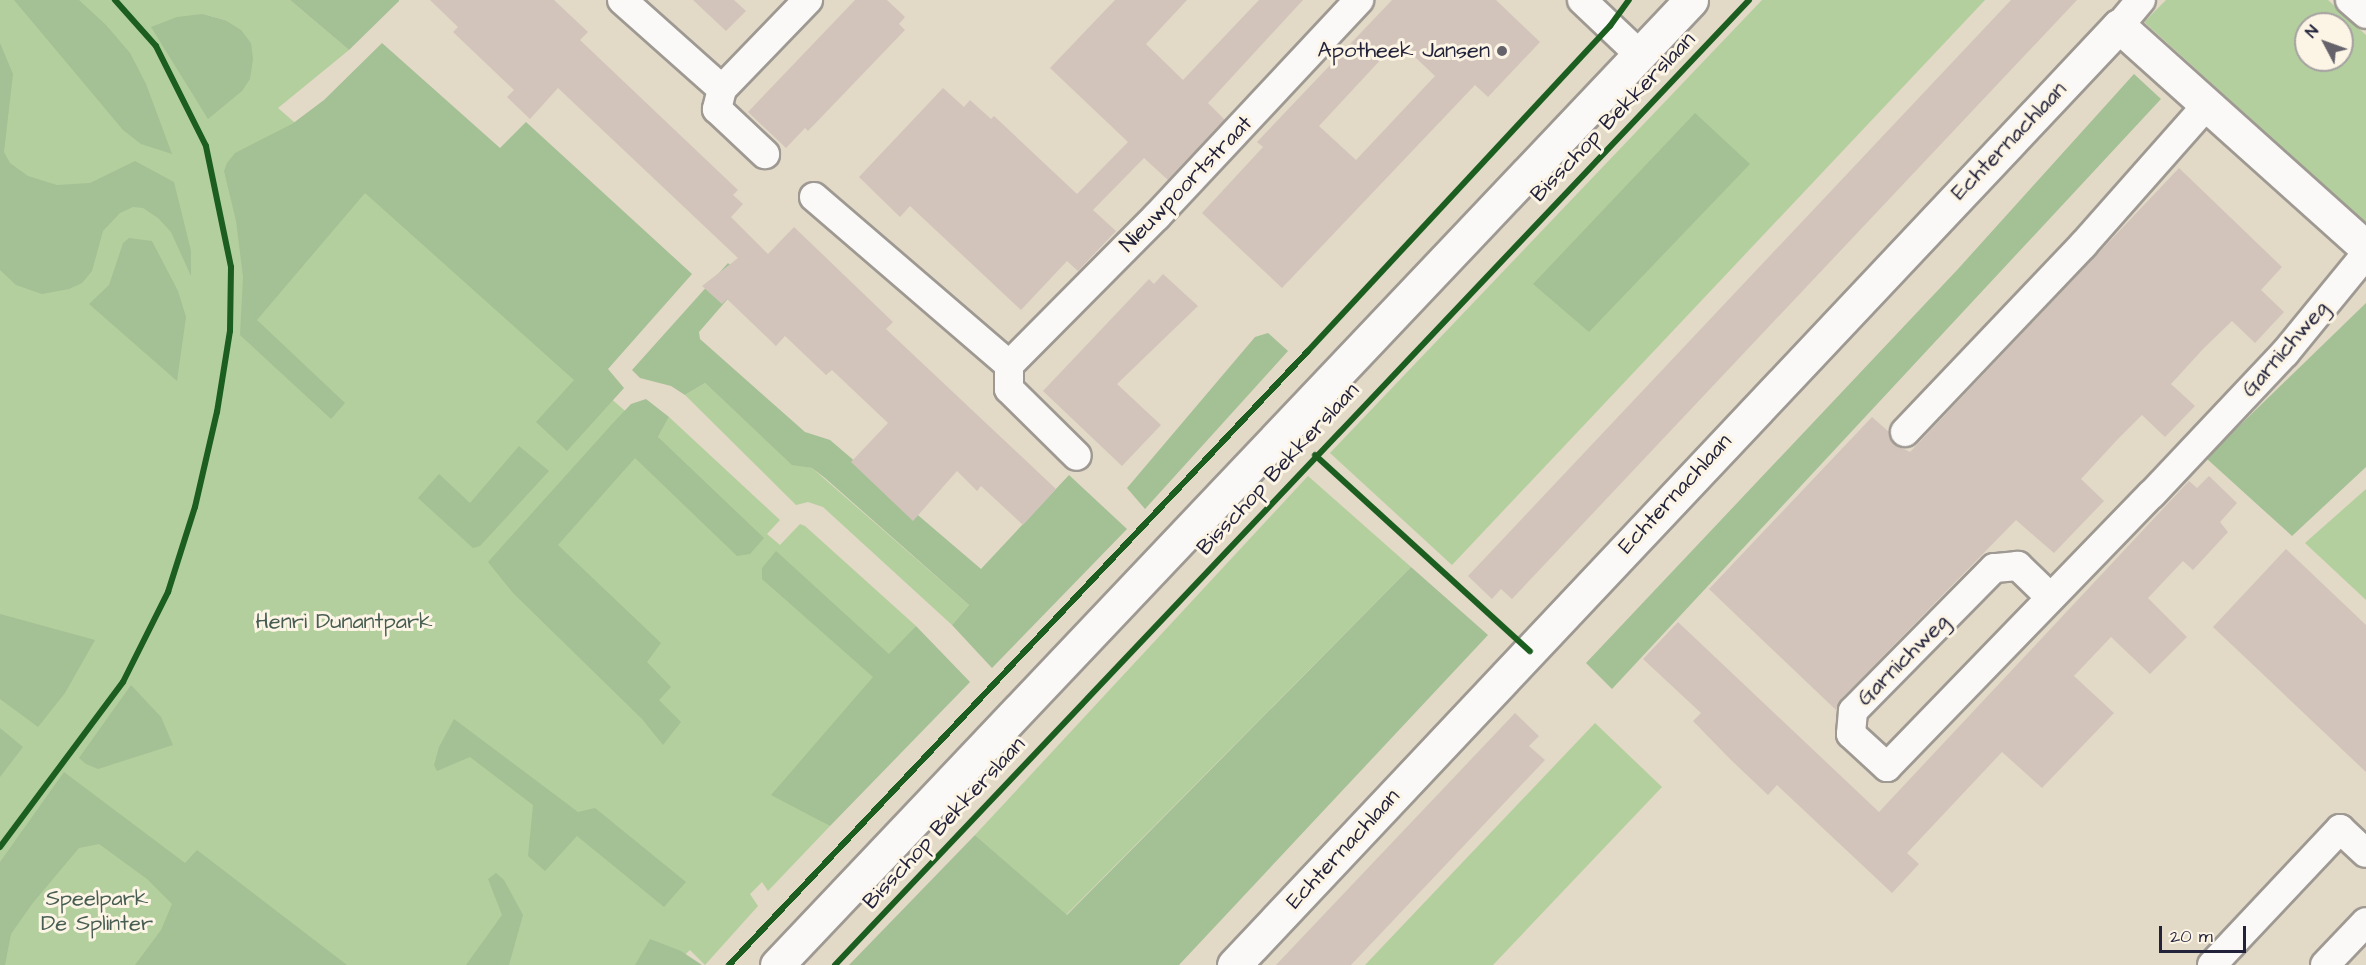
<!DOCTYPE html>
<html>
<head>
<meta charset="utf-8">
<style>
	body { margin:0 }
	#map { position:relative; width:2366px; height:965px; overflow:hidden; background:#e2d9c7; font-family:"Architects Daughter",sans-serif }
	div>[style] { position:absolute }
	[style*='--x'] { left:calc(var(--x)*1px); top:calc(var(--y)*1px); width:calc(var(--w)*1px); rotate:calc(var(--a)*1deg) }
	.green>* { inset:0; background:#b3cf9e }
	.forest>* { inset:0; background:#a4c095 }
	.building>* { inset:0; background:#d2c4bb }
	.roads { filter:drop-shadow(2px 0 #9e9992) drop-shadow(-2px 0 #9e9992) drop-shadow(0 2px #9e9992) drop-shadow(0 -2px #9e9992) }
	.minor>* { height:28px; margin:-14px; padding:0 14px; transform-origin:14px; border-radius:14px; background:#fbf9f7 }
	.tertiary>* { height:33px; margin:-16.5px; padding:0 16.5px; transform-origin:16.5px; border-radius:16.5px; background:#fbf9f7 }
	.secondary>* { height:33px; margin:-16.5px; padding:0 16.5px; transform-origin:16.5px; border-radius:16.5px; background:#fbf9f7 }
	.cycleway>* { height:6px; margin:-3px; padding:0 3px; transform-origin:3px; border-radius:3px; background:#1b5e20 }
	.dots>* { width:16px; height:16px; translate:-50% -50%; box-sizing:border-box; border:3px solid #fcf5e5; border-radius:50% }
	span { translate:-50% -50%; white-space:nowrap; text-align:center; line-height:1.15; -webkit-text-stroke:6px #fcf5e5; paint-order:stroke }
	.poi-label { font-size:22px; color:#22223b }
	.right { translate:-100% -50%; text-align:right }
	.street-label { font-size:22px; color:#22223b }
	.park-label { font-size:22px; color:#475c52 }
	.north { position:absolute; left:2294px; top:12px; width:60px; height:60px; box-sizing:border-box; background:#fcf5e5; border:2px solid #a5a1a1; border-radius:50%; rotate:311deg; font-size:16px; font-weight:700; line-height:24px; text-align:center; color:#22223b }
	.north::after { content:''; display:block; margin:auto; width:21px; height:27px; background:#65626c; clip-path:polygon(50% 0,100% 100%,50% 72%,0 100%) }
	.scale { position:absolute; left:2159px; top:926px; width:87px; height:27px; box-sizing:border-box; border:3px solid #22223b; border-top:0; padding-left:8px; font-size:18px; line-height:21px; white-space:nowrap; color:#22223b; -webkit-text-stroke:4px #fcf5e5; paint-order:stroke }
</style>
</head>
<body>
<div id="map">
	<div class="green">
		<i style="clip-path:polygon(evenodd,0 0,290px 0,349px 50px,278px 108px,663px 444px,658px 437px,669px 417px,780px 520px,767px 534px,780px 545px,800px 524px,805px 526px,916px 626px,897px 647px,823px 822px,830px 826px,768px 891px,762px 882px,750px 894px,758px 906px,705px 965px,690px 950px,674px 965px,0 965px,0 0,203px 14px,225px 20px,251px 43px,250px 79px,203px 14px)"></i>
		<i style="clip-path:polygon(1762px 0,1985px 0,1452px 565px,1330px 453px)"></i>
		<i style="clip-path:polygon(evenodd,2166px 0,2328px 0,2366px 35px,2366px 223px,2144px 22px,2166px 0,2306px 24px,2342px 24px,2342px 60px,2306px 60px,2306px 24px)"></i>
		<i style="clip-path:polygon(705px 383px,792px 464px,812px 468px,969px 605px,952px 625px,823px 507px,808px 502px,796px 505px,685px 395px)"></i>
		<i style="clip-path:polygon(1308px 476px,1411px 567px,1066px 915px,975px 835px)"></i>
		<i style="clip-path:polygon(2366px 489px,2366px 600px,2305px 543px)"></i>
		<i style="clip-path:polygon(1595px 723px,1662px 787px,1493px 965px,1365px 965px)"></i>
	</div>
	<div class="forest">
		<i style="clip-path:polygon(14px 0,79px 0,106px 25px,130px 53px,146px 84px,172px 154px,141px 144px,123px 130px)"></i>
		<i style="clip-path:polygon(290px 0,399px 0,399px 1px,349px 50px)"></i>
		<i style="clip-path:polygon(203px 14px,225px 20px,241px 30px,251px 43px,253px 59px,250px 79px,242px 91px,208px 119px,151px 27px,177px 17px)"></i>
		<i style="clip-path:polygon(0 43px,13px 74px,4px 152px,10px 163px,28px 176px,57px 185px,90px 183px,135px 161px,174px 182px,191px 251px,191px 276px,171px 232px,158px 218px,143px 208px,133px 207px,120px 213px,103px 231px,92px 271px,82px 283px,69px 289px,42px 294px,16px 285px,0 270px)"></i>
		<i style="clip-path:polygon(382px 43px,500px 148px,526px 122px,692px 274px,608px 369px,624px 388px,567px 451px,536px 422px,574px 380px,365px 193px,257px 320px,345px 403px,331px 419px,240px 335px,243px 277px,236px 221px,224px 171px,227px 163px,235px 153px,292px 124px,324px 100px)"></i>
		<i style="clip-path:polygon(2134px 74px,2161px 99px,1612px 689px,1586px 663px,1958px 269px)"></i>
		<i style="clip-path:polygon(1695px 113px,1750px 164px,1589px 332px,1533px 284px)"></i>
		<i style="clip-path:polygon(129px 238px,152px 241px,178px 291px,186px 317px,177px 381px,89px 304px,109px 285px,123px 243px)"></i>
		<i style="clip-path:polygon(728px 263px,745px 279px,699px 332px,700px 339px,805px 432px,830px 440px,981px 569px,1069px 475px,1127px 529px,992px 668px,952px 625px,969px 605px,825px 478px,812px 468px,792px 465px,705px 383px,685px 395px,671px 386px,640px 378px,632px 370px)"></i>
		<i style="clip-path:polygon(2366px 303px,2366px 467px,2292px 536px,2206px 458px)"></i>
		<i style="clip-path:polygon(1268px 333px,1288px 351px,1145px 509px,1127px 488px,1255px 337px)"></i>
		<i style="clip-path:polygon(646px 399px,669px 417px,658px 437px,764px 538px,750px 554px,737px 556px,635px 458px,558px 545px,661px 643px,647px 662px,671px 687px,659px 700px,681px 722px,663px 745px,642px 719px,513px 593px,488px 562px,613px 423px,631px 404px)"></i>
		<i style="clip-path:polygon(519px 446px,549px 471px,480px 546px,473px 548px,418px 498px,439px 474px,470px 503px)"></i>
		<i style="clip-path:polygon(776px 551px,889px 654px,916px 626px,970px 682px,830px 826px,771px 795px,873px 677px,762px 579px,762px 568px)"></i>
		<i style="clip-path:polygon(1411px 567px,1488px 635px,1179px 965px,849px 965px,975px 835px,1067px 915px)"></i>
		<i style="clip-path:polygon(0 614px,95px 640px,65px 693px,38px 727px,0 699px)"></i>
		<i style="clip-path:polygon(131px 685px,161px 717px,173px 745px,98px 769px,86px 764px,79px 758px)"></i>
		<i style="clip-path:polygon(454px 719px,578px 812px,595px 808px,686px 882px,664px 907px,577px 836px,545px 871px,528px 856px,533px 805px,470px 757px,437px 771px,434px 765px,439px 747px)"></i>
		<i style="clip-path:polygon(0 728px,23px 747px,0 777px)"></i>
		<i style="clip-path:polygon(64px 772px,185px 863px,197px 850px,347px 965px,135px 965px,161px 930px,172px 904px,147px 879px,99px 844px,79px 848px,32px 904px,11px 934px,5px 965px,0 965px,0 862px)"></i>
		<i style="clip-path:polygon(496px 873px,504px 880px,523px 915px,509px 965px,466px 965px,502px 915px,488px 879px)"></i>
		<i style="clip-path:polygon(650px 939px,681px 951px,702px 965px,635px 965px)"></i>
	</div>
	<div class="building">
		<i style="clip-path:polygon(430px 0,554px 0,588px 32px,580px 40px,738px 190px,733px 195px,743px 204px,731px 217px,768px 254px,794px 227px,893px 322px,886px 329px,1056px 489px,1023px 525px,981px 486px,977px 491px,957px 471px,913px 521px,851px 462px,888px 423px,832px 370px,826px 375px,785px 336px,776px 346px,727px 299px,722px 304px,702px 286px,738px 258px,558px 88px,530px 119px,507px 97px,514px 90px,453px 32px,458px 27px)"></i>
		<i style="clip-path:polygon(693px 0,734px 0,746px 11px,726px 31px)"></i>
		<i style="clip-path:polygon(855px 0,887px 0,905px 17px,899px 24px,905px 30px,808px 131px,805px 128px,786px 148px,748px 112px)"></i>
		<i style="clip-path:polygon(1115px 0,1187px 0,1146px 44px,1183px 80px,1259px 0,1303px 0,1208px 103px,1225px 120px,1168px 180px,1144px 158px,1093px 210px,1116px 231px,1078px 271px,1067px 261px,1021px 310px,910px 206px,900px 217px,859px 177px,943px 88px,964px 107px,970px 100px,991px 119px,994px 116px,1077px 194px,1128px 142px,1050px 68px)"></i>
		<i style="clip-path:polygon(evenodd,1392px 0,1496px 0,1540px 42px,1488px 97px,1475px 85px,1282px 288px,1202px 213px,1263px 147px,1257px 142px,1392px 0,1398px 41px,1435px 76px,1356px 160px,1319px 126px,1398px 41px)"></i>
		<i style="clip-path:polygon(2011px 0,2077px 0,1512px 599px,1501px 589px,1492px 599px,1468px 576px)"></i>
		<i style="clip-path:polygon(2179px 168px,2282px 267px,2261px 290px,2284px 312px,2255px 343px,2232px 321px,2204px 348px,2171px 384px,2195px 406px,2165px 437px,2142px 415px,2117px 440px,2081px 479px,2104px 501px,2054px 553px,2016px 520px,1841px 699px,1836px 710px,1709px 589px,1872px 417px,1889px 432px,1894px 444px,1910px 452px)"></i>
		<i style="clip-path:polygon(1163px 274px,1198px 306px,1117px 384px,1161px 425px,1122px 466px,1043px 391px,1149px 279px,1154px 284px)"></i>
		<i style="clip-path:polygon(2209px 476px,2237px 503px,2220px 522px,2228px 532px,2193px 570px,2183px 561px,2148px 598px,2187px 637px,2150px 674px,2111px 637px,2074px 676px,2114px 713px,2042px 788px,2002px 752px,1907px 853px,1919px 864px,1892px 893px,1777px 785px,1768px 795px,1731px 760px,1693px 721px,1701px 713px,1643px 659px,1678px 622px,1879px 812px,2189px 481px,2197px 488px)"></i>
		<i style="clip-path:polygon(2286px 549px,2366px 625px,2366px 772px,2213px 627px)"></i>
		<i style="clip-path:polygon(1515px 713px,1539px 736px,1529px 746px,1545px 760px,1351px 965px,1276px 965px)"></i>
	</div>
	<div class="roads">
		<div class="minor">
			<i style="--x:622;--y:0;--w:134;--a:41.7"></i>
			<i style="--x:722;--y:89;--w:21;--a:104"></i>
			<i style="--x:717;--y:109;--w:66;--a:43.2"></i>
			<i style="--x:1582;--y:0;--w:79;--a:43.5"></i>
			<i style="--x:2350;--y:0;--w:21;--a:41"></i>
			<i style="--x:2119;--y:26;--w:34;--a:-50"></i>
			<i style="--x:722;--y:89;--w:124;--a:-46"></i>
			<i style="--x:814;--y:197;--w:257;--a:40.7"></i>
			<i style="--x:1009;--y:365;--w:24;--a:90"></i>
			<i style="--x:1009;--y:389;--w:95;--a:44.6"></i>
			<i style="--x:1009;--y:365;--w:210;--a:-45.2"></i>
			<i style="--x:1157;--y:216;--w:296;--a:-46.9"></i>
			<i style="--x:1905;--y:432;--w:258;--a:-46.4"></i>
			<i style="--x:2083;--y:245;--w:187;--a:-48.5"></i>
			<i style="--x:2050;--y:597;--w:45;--a:-135.9"></i>
			<i style="--x:2018;--y:566;--w:24;--a:175"></i>
			<i style="--x:1994;--y:568;--w:201;--a:134.6"></i>
			<i style="--x:1853;--y:711;--w:23;--a:95"></i>
			<i style="--x:1851;--y:734;--w:49;--a:42.5"></i>
			<i style="--x:1887;--y:767;--w:380;--a:-45.9"></i>
			<i style="--x:2152;--y:494;--w:194;--a:-46.7"></i>
			<i style="--x:2285;--y:353;--w:128;--a:-50.7"></i>
			<i style="--x:2212;--y:965;--w:187;--a:-46.7"></i>
			<i style="--x:2340;--y:829;--w:35;--a:43"></i>
			<i style="--x:2325;--y:965;--w:59;--a:-46.4"></i>
		</div>
		<div class="tertiary">
			<i style="--x:1234;--y:965;--w:1290;--a:-46.7"></i>
			<i style="--x:2119;--y:26;--w:332;--a:41.9"></i>
		</div>
		<div class="secondary">
			<i style="--x:777;--y:965;--w:1329;--a:-46.55"></i>
		</div>
	</div>
	<div class="cycleway">
		<i style="--x:1315;--y:455;--w:291;--a:42.4"></i>
		<i style="--x:0;--y:847;--w:206;--a:-53.3"></i>
		<i style="--x:123;--y:682;--w:101;--a:-63.4"></i>
		<i style="--x:168;--y:592;--w:89;--a:-72.4"></i>
		<i style="--x:195;--y:507;--w:98;--a:-77"></i>
		<i style="--x:217;--y:412;--w:82;--a:-80.9"></i>
		<i style="--x:230;--y:331;--w:64;--a:-89.1"></i>
		<i style="--x:231;--y:267;--w:124;--a:-101.7"></i>
		<i style="--x:206;--y:146;--w:112;--a:-116.6"></i>
		<i style="--x:156;--y:46;--w:62;--a:-131.7"></i>
		<i style="--x:729;--y:965;--w:843;--a:-46.68"></i>
		<i style="--x:1307;--y:352;--w:445;--a:-47.1"></i>
		<i style="--x:1610;--y:26;--w:32;--a:-54"></i>
		<i style="--x:835;--y:965;--w:1329;--a:-46.55"></i>
	</div>
	<div class="dots">
		<i style="left:1502px;top:51px;background:#65626c"></i>
	</div>
	<div class="poi-label">
		<span class="right" style="left:1490px;top:51px">Apotheek Jansen</span>
	</div>
	<div class="street-label">
		<span style="left:1613px;top:117px;rotate:-46deg">Bisschop Bekkerslaan</span>
		<span style="left:2009px;top:141px;rotate:-46deg">Echternachlaan</span>
		<span style="left:1186px;top:184px;rotate:-46deg">Nieuwpoortstraat</span>
		<span style="left:2285px;top:349px;rotate:-49deg">Garnichweg</span>
		<span style="left:1278px;top:469px;rotate:-47deg">Bisschop Bekkerslaan</span>
		<span style="left:1675px;top:494px;rotate:-47deg">Echternachlaan</span>
		<span style="left:1903px;top:660px;rotate:-45deg">Garnichweg</span>
		<span style="left:944px;top:823px;rotate:-47deg">Bisschop Bekkerslaan</span>
		<span style="left:1343px;top:849px;rotate:-47deg">Echternachlaan</span>
	</div>
	<div class="park-label">
		<span style="left:344px;top:622px">Henri Dunantpark</span>
		<span style="left:97px;top:911px">Speelpark<br>De Splinter</span>
	</div>
	<div class="north">N</div>
	<div class="scale">20 m</div>
</div>
</body>
</html>
